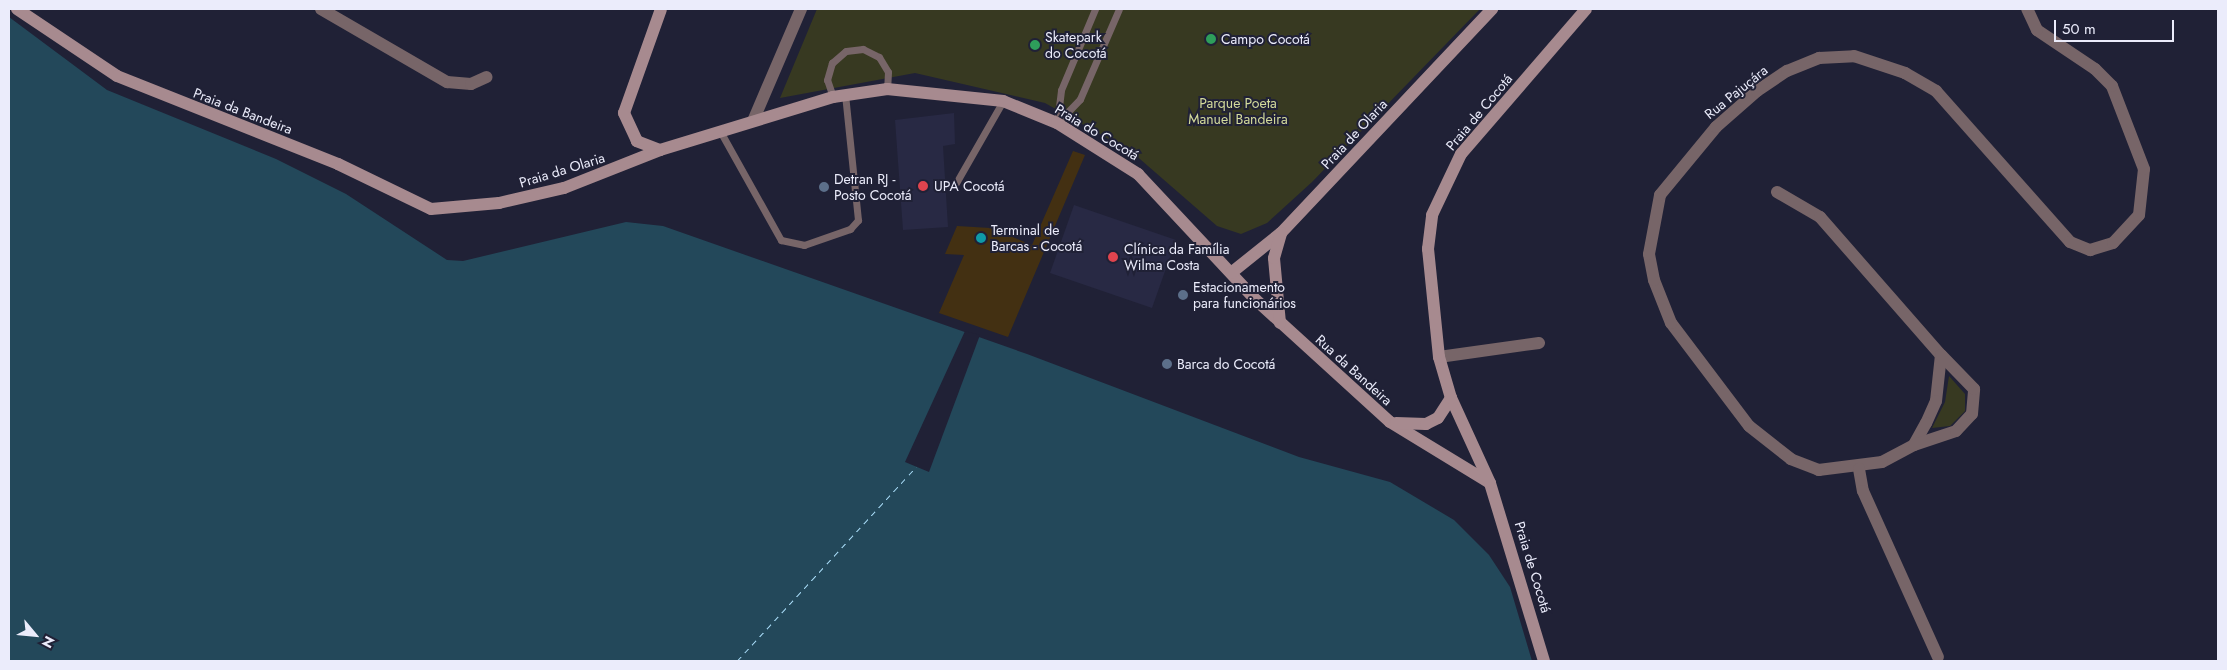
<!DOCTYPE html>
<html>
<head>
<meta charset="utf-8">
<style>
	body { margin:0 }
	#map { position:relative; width:2227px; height:670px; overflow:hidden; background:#202136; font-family:Jost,sans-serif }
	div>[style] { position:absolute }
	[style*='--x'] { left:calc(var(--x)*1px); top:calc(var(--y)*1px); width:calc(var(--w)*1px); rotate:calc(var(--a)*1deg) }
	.built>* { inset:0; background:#282944 }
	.green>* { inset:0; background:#373921 }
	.water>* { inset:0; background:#23485a }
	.pier>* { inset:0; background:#202136 }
	.ferry>* { height:1px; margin-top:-0.5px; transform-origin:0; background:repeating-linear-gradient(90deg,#ace0fc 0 6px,transparent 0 11px) }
	.building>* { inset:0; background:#433012 }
	.lane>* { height:7px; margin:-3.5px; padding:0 3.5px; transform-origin:3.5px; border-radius:3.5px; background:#776568 }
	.street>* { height:12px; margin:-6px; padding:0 6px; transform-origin:6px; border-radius:6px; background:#776568 }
	.secondary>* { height:12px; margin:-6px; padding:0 6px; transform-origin:6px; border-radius:6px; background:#a78a8f }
	.dots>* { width:14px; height:14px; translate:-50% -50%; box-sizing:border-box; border:2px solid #202136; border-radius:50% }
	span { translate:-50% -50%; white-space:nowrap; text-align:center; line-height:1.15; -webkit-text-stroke:4px #202136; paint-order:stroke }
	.poi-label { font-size:14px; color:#ebecfb }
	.left { translate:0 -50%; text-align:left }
	.street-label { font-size:14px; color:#ebecfb }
	.park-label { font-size:14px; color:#d3da9b }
	.frame { position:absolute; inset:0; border:10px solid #ebecfb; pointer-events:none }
	.north { position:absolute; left:10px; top:610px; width:50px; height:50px; -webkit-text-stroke:4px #202136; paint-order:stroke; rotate:118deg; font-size:14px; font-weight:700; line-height:20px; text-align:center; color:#ebecfb }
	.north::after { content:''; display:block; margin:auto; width:18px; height:22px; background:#ebecfb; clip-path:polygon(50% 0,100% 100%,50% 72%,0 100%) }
	.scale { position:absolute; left:2054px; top:20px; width:120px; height:22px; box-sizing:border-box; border:2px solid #ebecfb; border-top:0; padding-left:6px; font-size:15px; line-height:18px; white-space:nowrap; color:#ebecfb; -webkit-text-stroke:4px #202136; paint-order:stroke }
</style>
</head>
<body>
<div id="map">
	<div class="built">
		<i style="clip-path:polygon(954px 113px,955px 144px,943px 146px,948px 227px,903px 230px,895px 120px)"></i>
		<i style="clip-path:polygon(1074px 205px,1176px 240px,1152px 308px,1050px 273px)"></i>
	</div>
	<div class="green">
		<i style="clip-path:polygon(817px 9px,1480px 9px,1312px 182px,1267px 223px,1241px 234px,1217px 226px,1133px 153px,1045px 103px,915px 73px,780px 98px)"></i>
		<i style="clip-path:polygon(1949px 376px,1965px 394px,1965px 411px,1950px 426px,1932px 428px,1945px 402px)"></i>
	</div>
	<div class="water">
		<i style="clip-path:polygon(9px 17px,107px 90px,276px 159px,346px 194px,447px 260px,463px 261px,626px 222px,663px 226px,1027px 354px,1299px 457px,1390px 482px,1454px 520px,1489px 555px,1510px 587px,1532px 661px,9px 661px)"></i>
	</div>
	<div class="pier">
		<i style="clip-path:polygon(965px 331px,980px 335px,929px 472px,905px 462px)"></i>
	</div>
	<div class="ferry">
		<i style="--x:737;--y:661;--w:264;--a:-47.3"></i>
	</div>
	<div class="building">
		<i style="clip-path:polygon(1073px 151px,1085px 155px,1008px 337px,939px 313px,964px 255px,945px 254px,957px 226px,990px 228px,1032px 245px)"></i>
	</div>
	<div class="lane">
		<i style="--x:833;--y:97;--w:18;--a:-109"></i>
		<i style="--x:827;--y:80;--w:18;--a:-74"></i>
		<i style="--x:832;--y:63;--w:18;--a:-41"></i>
		<i style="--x:846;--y:51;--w:17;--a:-7"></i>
		<i style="--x:863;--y:49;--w:18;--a:27"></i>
		<i style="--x:879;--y:57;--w:17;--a:59"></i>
		<i style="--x:888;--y:72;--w:17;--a:93"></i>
		<i style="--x:1057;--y:123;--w:33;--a:-46"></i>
		<i style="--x:1080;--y:99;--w:98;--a:-66.6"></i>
		<i style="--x:1057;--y:123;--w:33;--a:-83"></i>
		<i style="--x:1061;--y:90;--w:88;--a:-67.2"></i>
		<i style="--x:720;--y:131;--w:125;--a:60.8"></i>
		<i style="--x:781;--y:240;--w:24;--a:12"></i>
		<i style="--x:804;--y:245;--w:49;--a:-19.2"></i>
		<i style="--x:850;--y:229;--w:12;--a:-48"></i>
		<i style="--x:858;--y:220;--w:126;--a:-95.9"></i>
		<i style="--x:956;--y:183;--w:95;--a:-60.2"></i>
	</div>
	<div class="street">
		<i style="--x:321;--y:9;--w:146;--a:30.1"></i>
		<i style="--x:447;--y:82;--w:24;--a:5"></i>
		<i style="--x:471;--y:84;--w:17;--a:-24"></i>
		<i style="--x:753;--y:121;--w:122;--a:-66.8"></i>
		<i style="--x:1777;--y:192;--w:50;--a:30.2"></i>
		<i style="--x:1820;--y:217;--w:184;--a:48.8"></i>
		<i style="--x:1941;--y:355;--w:46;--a:96.2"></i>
		<i style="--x:1936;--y:401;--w:24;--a:114"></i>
		<i style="--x:1926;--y:423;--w:25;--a:119"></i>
		<i style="--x:1914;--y:445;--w:36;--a:152"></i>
		<i style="--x:1882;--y:462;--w:64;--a:172.8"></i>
		<i style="--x:1819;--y:470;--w:30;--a:-159"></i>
		<i style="--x:1791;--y:459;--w:53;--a:-141.8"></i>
		<i style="--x:1749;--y:426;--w:129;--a:-127.1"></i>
		<i style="--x:1671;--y:323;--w:46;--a:-111.6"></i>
		<i style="--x:1654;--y:280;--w:26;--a:-101"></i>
		<i style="--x:1649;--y:254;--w:60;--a:-79.4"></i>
		<i style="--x:1660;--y:195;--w:88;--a:-50.5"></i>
		<i style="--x:1716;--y:127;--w:55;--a:-41.3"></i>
		<i style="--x:1757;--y:91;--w:36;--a:-34"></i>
		<i style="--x:1787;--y:71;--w:35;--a:-22"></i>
		<i style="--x:1819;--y:58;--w:35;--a:-3"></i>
		<i style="--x:1854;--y:56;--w:54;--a:18.4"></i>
		<i style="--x:1905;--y:73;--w:36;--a:30"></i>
		<i style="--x:1936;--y:91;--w:202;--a:48.4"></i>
		<i style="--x:2070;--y:242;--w:22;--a:22"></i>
		<i style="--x:2090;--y:250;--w:24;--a:-17"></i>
		<i style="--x:2113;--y:243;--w:38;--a:-47"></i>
		<i style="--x:2139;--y:215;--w:46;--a:-83.8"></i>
		<i style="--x:2144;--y:169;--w:89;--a:-111.1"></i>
		<i style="--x:2112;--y:86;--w:24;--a:-135"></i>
		<i style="--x:2095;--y:69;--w:70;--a:-146.1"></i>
		<i style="--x:2037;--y:30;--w:23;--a:-115"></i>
		<i style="--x:1439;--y:357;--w:101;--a:-8"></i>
		<i style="--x:1914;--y:445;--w:44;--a:-18.4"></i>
		<i style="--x:1956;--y:431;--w:23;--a:-47"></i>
		<i style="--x:1972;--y:414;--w:25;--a:-85"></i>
		<i style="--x:1974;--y:389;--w:47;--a:-134.1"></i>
		<i style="--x:1859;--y:469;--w:22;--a:80"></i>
		<i style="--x:1863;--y:491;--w:182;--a:65.7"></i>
	</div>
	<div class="secondary">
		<i style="--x:17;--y:9;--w:120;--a:33.8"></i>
		<i style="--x:117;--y:76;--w:238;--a:21.7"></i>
		<i style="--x:338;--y:164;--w:103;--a:25.8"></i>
		<i style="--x:431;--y:209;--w:68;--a:-5"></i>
		<i style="--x:499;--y:203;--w:67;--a:-13"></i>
		<i style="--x:564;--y:188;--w:103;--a:-21.6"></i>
		<i style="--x:660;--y:150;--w:181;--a:-17"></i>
		<i style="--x:833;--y:97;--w:55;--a:-8.4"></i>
		<i style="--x:887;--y:89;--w:117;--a:5.9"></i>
		<i style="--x:1003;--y:101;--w:58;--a:22.2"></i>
		<i style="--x:1057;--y:123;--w:96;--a:32.2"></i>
		<i style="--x:1138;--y:174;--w:173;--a:46.9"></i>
		<i style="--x:1256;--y:300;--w:181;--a:42.3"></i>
		<i style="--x:1390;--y:422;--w:117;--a:31.4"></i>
		<i style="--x:660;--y:150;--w:25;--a:-159"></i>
		<i style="--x:637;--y:141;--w:31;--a:-115"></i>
		<i style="--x:624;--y:113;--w:110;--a:-70.4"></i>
		<i style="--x:1231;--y:273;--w:64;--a:-38.7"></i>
		<i style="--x:1281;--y:233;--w:308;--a:-46.7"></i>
		<i style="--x:1280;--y:323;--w:65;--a:-95.3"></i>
		<i style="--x:1274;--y:258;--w:26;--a:-74"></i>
		<i style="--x:1396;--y:423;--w:30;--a:2"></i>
		<i style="--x:1426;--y:424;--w:13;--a:-27"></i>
		<i style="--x:1438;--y:418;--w:24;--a:-57"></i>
		<i style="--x:1544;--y:661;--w:186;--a:-106.9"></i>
		<i style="--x:1490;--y:483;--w:94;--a:-114.6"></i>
		<i style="--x:1451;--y:398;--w:43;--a:-106.3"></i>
		<i style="--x:1439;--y:357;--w:109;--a:-95.8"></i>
		<i style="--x:1428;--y:249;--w:34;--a:-83"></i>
		<i style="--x:1432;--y:215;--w:68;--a:-64.6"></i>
		<i style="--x:1461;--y:154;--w:191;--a:-49.2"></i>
	</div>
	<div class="dots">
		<i style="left:1211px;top:39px;background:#2e9e5b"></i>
		<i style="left:1035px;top:45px;background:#2e9e5b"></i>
		<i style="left:923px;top:186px;background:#e0444e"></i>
		<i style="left:824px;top:187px;background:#5c6f8a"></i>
		<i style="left:981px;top:238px;background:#0f9aa8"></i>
		<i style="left:1113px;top:257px;background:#e0444e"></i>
		<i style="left:1183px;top:295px;background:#5c6f8a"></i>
		<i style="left:1167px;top:364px;background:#5c6f8a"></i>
	</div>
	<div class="poi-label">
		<span class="left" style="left:1045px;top:45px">Skatepark<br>do Cocotá</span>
		<span class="left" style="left:1221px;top:39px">Campo Cocotá</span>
		<span class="left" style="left:834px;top:187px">Detran RJ -<br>Posto Cocotá</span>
		<span class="left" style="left:934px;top:186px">UPA Cocotá</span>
		<span class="left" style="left:991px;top:238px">Terminal de<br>Barcas - Cocotá</span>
		<span class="left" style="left:1124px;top:257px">Clínica da Família<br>Wilma Costa</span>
		<span class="left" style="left:1193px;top:295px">Estacionamento<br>para funcionários</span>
		<span class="left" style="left:1177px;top:364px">Barca do Cocotá</span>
	</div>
	<div class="street-label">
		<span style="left:1736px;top:92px;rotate:-39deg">Rua Pajuçára</span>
		<span style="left:243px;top:111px;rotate:21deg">Praia da Bandeira</span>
		<span style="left:1479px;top:112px;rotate:-50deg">Praia de Cocotá</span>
		<span style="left:1097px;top:132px;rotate:31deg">Praia do Cocotá</span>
		<span style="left:1354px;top:134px;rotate:-47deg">Praia de Olaria</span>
		<span style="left:562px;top:170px;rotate:-17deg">Praia da Olaria</span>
		<span style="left:1354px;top:370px;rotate:42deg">Rua da Bandeira</span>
		<span style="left:1533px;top:567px;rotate:73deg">Praia de Cocotá</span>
	</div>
	<div class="park-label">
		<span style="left:1238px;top:111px">Parque Poeta<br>Manuel Bandeira</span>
	</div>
	<div class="frame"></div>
	<div class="north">N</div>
	<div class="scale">50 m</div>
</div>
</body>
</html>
